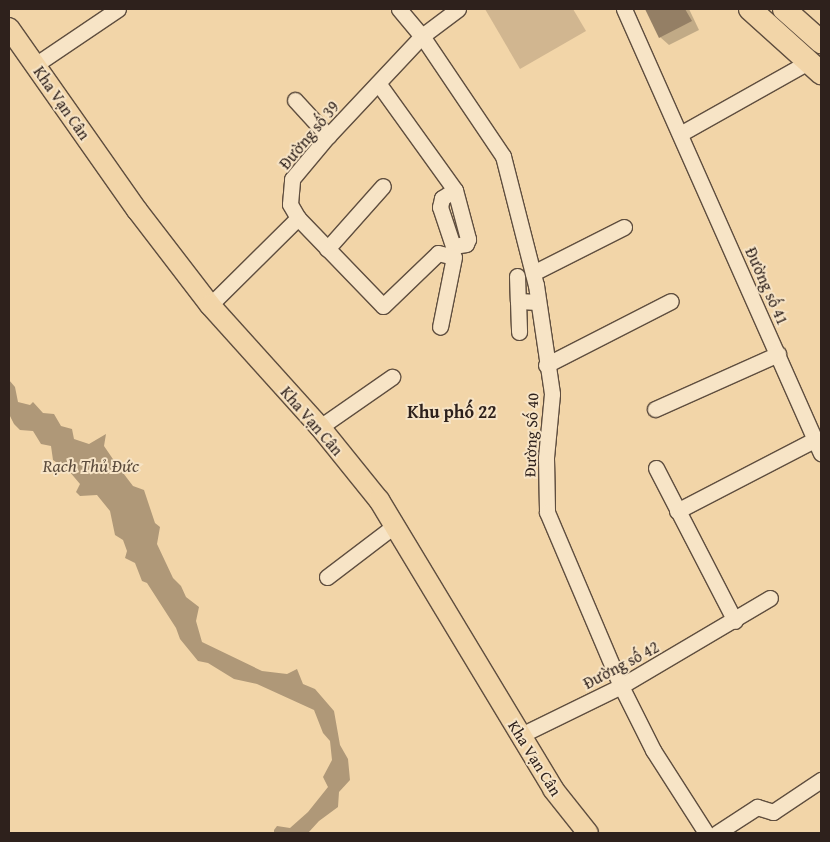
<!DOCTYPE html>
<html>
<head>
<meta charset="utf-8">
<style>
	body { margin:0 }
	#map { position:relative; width:830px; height:842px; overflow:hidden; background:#f2d5a8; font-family:"Gentium Book Plus",serif }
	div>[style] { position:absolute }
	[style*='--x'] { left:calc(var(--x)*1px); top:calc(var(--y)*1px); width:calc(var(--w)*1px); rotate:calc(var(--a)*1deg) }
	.green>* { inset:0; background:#d1b690 }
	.water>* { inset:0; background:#af9878 }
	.shadow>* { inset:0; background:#0003 }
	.building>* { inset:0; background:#947f65 }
	.roads { filter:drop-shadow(1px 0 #5f4e3f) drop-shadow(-1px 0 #5f4e3f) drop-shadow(0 1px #5f4e3f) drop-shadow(0 -1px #5f4e3f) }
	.minor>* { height:15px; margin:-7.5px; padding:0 7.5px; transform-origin:7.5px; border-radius:7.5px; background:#f7e4c6 }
	.major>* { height:20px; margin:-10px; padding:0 10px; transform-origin:10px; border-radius:10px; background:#f2d5a8 }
	.highway>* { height:22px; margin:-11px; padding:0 11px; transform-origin:11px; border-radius:11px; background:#f2d5a8 }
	span { translate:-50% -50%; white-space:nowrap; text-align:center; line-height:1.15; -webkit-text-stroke:4px #f7e4c6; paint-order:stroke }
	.street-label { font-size:16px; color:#2e211c }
	.neighbourhood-label { font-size:18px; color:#2e211c; font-weight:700 }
	.water-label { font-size:18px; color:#5b4b3c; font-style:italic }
	.frame { position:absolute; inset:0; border:10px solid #2e211c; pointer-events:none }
</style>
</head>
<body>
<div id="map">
	<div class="green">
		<i style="clip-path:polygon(485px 9px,573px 9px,586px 31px,520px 69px)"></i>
	</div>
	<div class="water">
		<i style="clip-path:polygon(9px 380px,15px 387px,18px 402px,30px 405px,33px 402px,43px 413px,54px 414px,61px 426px,72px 429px,74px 439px,89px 444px,106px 434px,104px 446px,117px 465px,133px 486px,144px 490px,155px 523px,160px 527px,157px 544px,173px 578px,181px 586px,186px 597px,199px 607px,196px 621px,202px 642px,262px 671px,287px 674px,297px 669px,303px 684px,315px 689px,334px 711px,340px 745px,348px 759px,350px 780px,339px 792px,338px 807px,319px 821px,308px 833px,274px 833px,274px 830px,277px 826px,290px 828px,308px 812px,328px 787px,323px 777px,332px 760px,330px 741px,323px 733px,314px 710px,257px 684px,234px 679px,208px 663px,198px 661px,180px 639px,176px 628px,147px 583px,142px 581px,135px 563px,125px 558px,127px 551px,123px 540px,115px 535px,110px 511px,97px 495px,80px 496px,76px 492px,80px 484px,69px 471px,53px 460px,51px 446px,41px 444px,33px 431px,20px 430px,14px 424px,9px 414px)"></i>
	</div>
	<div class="shadow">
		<i style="clip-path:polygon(647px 9px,689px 9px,699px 30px,669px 45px,660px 37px)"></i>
	</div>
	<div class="building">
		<i style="clip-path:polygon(645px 9px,685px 9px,692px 21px,659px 38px)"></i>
	</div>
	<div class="roads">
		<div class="minor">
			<i style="--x:399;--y:9;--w:35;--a:50"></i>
			<i style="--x:422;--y:36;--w:145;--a:56"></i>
			<i style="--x:503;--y:156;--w:133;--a:75.7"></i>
			<i style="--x:536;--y:285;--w:110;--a:81.6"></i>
			<i style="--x:552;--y:394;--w:64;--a:95.4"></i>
			<i style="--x:546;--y:458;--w:54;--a:88.9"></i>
			<i style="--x:547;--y:512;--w:189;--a:67"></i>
			<i style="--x:621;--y:686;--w:72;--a:63.4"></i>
			<i style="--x:653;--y:750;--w:98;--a:57.4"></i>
			<i style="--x:624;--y:9;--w:486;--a:66.1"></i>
			<i style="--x:35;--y:65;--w:100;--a:-34"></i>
			<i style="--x:378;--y:83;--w:132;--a:54.3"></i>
			<i style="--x:455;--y:190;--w:51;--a:75.1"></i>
			<i style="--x:468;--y:239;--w:5;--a:112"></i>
			<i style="--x:466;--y:244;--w:13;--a:171"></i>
			<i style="--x:453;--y:246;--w:41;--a:-108.4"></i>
			<i style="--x:440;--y:207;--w:9;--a:-77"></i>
			<i style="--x:442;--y:198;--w:15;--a:-32"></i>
			<i style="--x:295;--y:100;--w:49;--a:47.5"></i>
			<i style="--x:680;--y:134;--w:149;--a:-29.3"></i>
			<i style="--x:298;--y:218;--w:122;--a:46"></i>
			<i style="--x:383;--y:306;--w:76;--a:-43.9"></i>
			<i style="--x:438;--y:253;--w:16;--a:14"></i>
			<i style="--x:454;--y:257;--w:71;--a:101.3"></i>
			<i style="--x:327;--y:249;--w:84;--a:-48.4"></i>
			<i style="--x:533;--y:273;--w:102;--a:-26.8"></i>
			<i style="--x:517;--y:276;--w:25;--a:88"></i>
			<i style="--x:518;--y:301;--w:20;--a:3"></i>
			<i style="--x:518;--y:301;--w:31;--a:88"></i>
			<i style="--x:210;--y:305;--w:124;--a:-44.7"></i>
			<i style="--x:298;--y:218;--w:16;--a:-120"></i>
			<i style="--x:290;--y:204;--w:25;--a:-85"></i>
			<i style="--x:292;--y:179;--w:56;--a:-50.1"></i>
			<i style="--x:328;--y:136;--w:137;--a:-46.8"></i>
			<i style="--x:422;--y:36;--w:45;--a:-36.9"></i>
			<i style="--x:546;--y:365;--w:140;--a:-27.1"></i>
			<i style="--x:655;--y:409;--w:135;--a:-24.1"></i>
			<i style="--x:320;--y:427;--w:88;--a:-34.8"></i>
			<i style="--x:656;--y:468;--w:172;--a:62.7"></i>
			<i style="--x:677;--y:511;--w:157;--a:-27.4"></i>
			<i style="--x:327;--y:577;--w:84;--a:-37.3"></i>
			<i style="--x:521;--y:735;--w:111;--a:-26.1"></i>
			<i style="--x:621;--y:686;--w:173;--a:-30.6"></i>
			<i style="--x:717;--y:833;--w:48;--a:-33"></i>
			<i style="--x:757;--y:807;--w:17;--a:17"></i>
			<i style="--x:773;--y:812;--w:58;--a:-33.7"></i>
		</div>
		<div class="major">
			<i style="--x:9;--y:28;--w:223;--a:54.9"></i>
			<i style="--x:137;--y:210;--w:120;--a:52.5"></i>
			<i style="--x:210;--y:305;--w:164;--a:48"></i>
			<i style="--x:320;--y:427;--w:94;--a:51.1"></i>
			<i style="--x:379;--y:500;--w:337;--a:58.9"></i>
			<i style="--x:553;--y:789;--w:56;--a:51.5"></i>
		</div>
		<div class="highway">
			<i style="--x:750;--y:9;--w:96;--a:42"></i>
			<i style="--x:784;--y:9;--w:50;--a:41.7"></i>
		</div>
	</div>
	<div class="street-label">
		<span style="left:62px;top:103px;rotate:55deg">Kha Vạn Cân</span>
		<span style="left:309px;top:135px;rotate:-50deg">Đường số 39</span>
		<span style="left:767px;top:286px;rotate:66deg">Đường số 41</span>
		<span style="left:312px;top:421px;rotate:49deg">Kha Vạn Cân</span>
		<span style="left:531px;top:435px;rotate:-88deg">Đường Số 40</span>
		<span style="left:621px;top:665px;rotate:-28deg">Đường số 42</span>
		<span style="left:535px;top:758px;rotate:58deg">Kha Vạn Cân</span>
	</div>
	<div class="neighbourhood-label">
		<span style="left:452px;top:412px">Khu phố 22</span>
	</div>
	<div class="water-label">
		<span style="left:91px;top:466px">Rạch Thủ Đức</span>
	</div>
	<div class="frame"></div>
</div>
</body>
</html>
